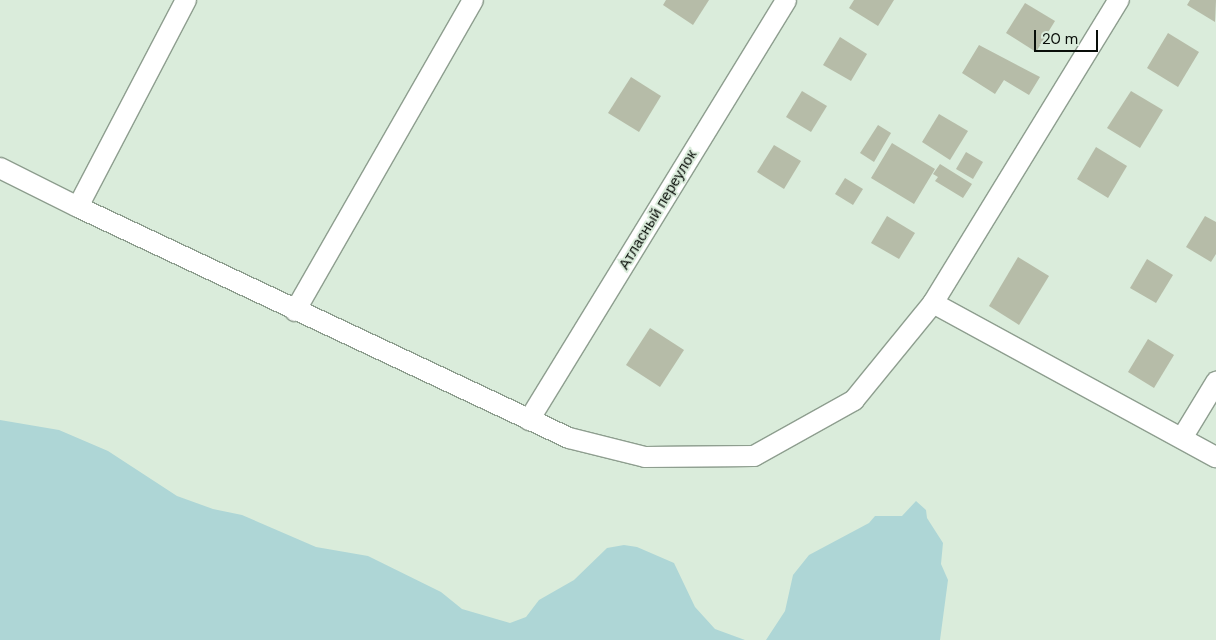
<!DOCTYPE html>
<html>
<head>
<meta charset="utf-8">
<style>
	body { margin:0 }
	#map { position:relative; width:1216px; height:640px; overflow:hidden; background:#daecdb; font-family:"DM Sans",sans-serif }
	div>[style] { position:absolute }
	[style*='--x'] { left:calc(var(--x)*1px); top:calc(var(--y)*1px); width:calc(var(--w)*1px); rotate:calc(var(--a)*1deg) }
	.water>* { inset:0; background:#aed6d6 }
	.building>* { inset:0; background:#b6bca8 }
	.roads { filter:drop-shadow(1px 0 #8e9e8f) drop-shadow(-1px 0 #8e9e8f) drop-shadow(0 1px #8e9e8f) drop-shadow(0 -1px #8e9e8f) }
	.street>* { height:20px; margin:-10px; padding:0 10px; transform-origin:10px; border-radius:10px; background:#fff }
	span { translate:-50% -50%; white-space:nowrap; text-align:center; line-height:1.15; -webkit-text-stroke:4px #daecdb; paint-order:stroke }
	.street-label { font-size:15px; color:#090e09 }
	.scale { position:absolute; left:1034px; top:30px; width:64px; height:22px; box-sizing:border-box; border:2px solid #090e09; border-top:0; padding-left:6px; font-size:15px; line-height:18px; white-space:nowrap; color:#090e09; -webkit-text-stroke:4px #daecdb; paint-order:stroke }
</style>
</head>
<body>
<div id="map">
	<div class="water">
		<i style="clip-path:polygon(0 420px,59px 430px,108px 451px,177px 496px,213px 509px,242px 515px,316px 547px,368px 556px,441px 592px,462px 609px,510px 623px,526px 617px,539px 600px,574px 580px,607px 548px,624px 545px,637px 547px,674px 563px,695px 607px,715px 629px,745px 640px,0 640px)"></i>
		<i style="clip-path:polygon(916px 501px,926px 510px,927px 518px,943px 543px,941px 564px,948px 580px,940px 640px,766px 640px,785px 611px,793px 575px,809px 555px,869px 523px,875px 516px,902px 516px)"></i>
	</div>
	<div class="building">
		<i style="clip-path:polygon(666px 0,709px 0,693px 25px,663px 5px)"></i>
		<i style="clip-path:polygon(854px 0,894px 0,878px 26px,849px 8px)"></i>
		<i style="clip-path:polygon(1190px 0,1216px 0,1215px 22px,1187px 5px)"></i>
		<i style="clip-path:polygon(1025px 3px,1055px 21px,1036px 52px,1006px 33px)"></i>
		<i style="clip-path:polygon(1168px 33px,1199px 52px,1178px 87px,1147px 68px)"></i>
		<i style="clip-path:polygon(840px 37px,867px 54px,851px 81px,823px 65px)"></i>
		<i style="clip-path:polygon(979px 45px,1040px 77px,1029px 95px,1004px 80px,995px 94px,962px 73px)"></i>
		<i style="clip-path:polygon(631px 77px,661px 96px,639px 132px,608px 113px)"></i>
		<i style="clip-path:polygon(802px 91px,827px 106px,811px 132px,786px 117px)"></i>
		<i style="clip-path:polygon(1131px 91px,1163px 110px,1140px 148px,1107px 128px)"></i>
		<i style="clip-path:polygon(939px 114px,968px 131px,950px 160px,922px 142px)"></i>
		<i style="clip-path:polygon(878px 125px,891px 133px,874px 162px,860px 153px)"></i>
		<i style="clip-path:polygon(892px 143px,935px 169px,914px 204px,871px 178px)"></i>
		<i style="clip-path:polygon(774px 145px,801px 161px,784px 189px,757px 172px)"></i>
		<i style="clip-path:polygon(1096px 147px,1127px 166px,1108px 198px,1077px 179px)"></i>
		<i style="clip-path:polygon(966px 152px,983px 162px,973px 179px,956px 169px)"></i>
		<i style="clip-path:polygon(940px 164px,972px 184px,963px 198px,935px 181px,938px 177px,933px 174px)"></i>
		<i style="clip-path:polygon(845px 178px,863px 189px,853px 205px,835px 194px)"></i>
		<i style="clip-path:polygon(887px 216px,915px 233px,899px 259px,871px 243px)"></i>
		<i style="clip-path:polygon(1205px 216px,1216px 222px,1216px 254px,1211px 262px,1186px 247px)"></i>
		<i style="clip-path:polygon(1018px 257px,1049px 276px,1019px 325px,989px 306px)"></i>
		<i style="clip-path:polygon(1147px 259px,1173px 275px,1156px 303px,1130px 288px)"></i>
		<i style="clip-path:polygon(650px 328px,684px 350px,660px 387px,626px 365px)"></i>
		<i style="clip-path:polygon(1148px 339px,1174px 355px,1154px 388px,1128px 372px)"></i>
	</div>
	<div class="roads">
		<div class="street">
			<i style="--x:186;--y:0;--w:233;--a:117.6"></i>
			<i style="--x:78;--y:207;--w:543;--a:25.2"></i>
			<i style="--x:569;--y:438;--w:78;--a:14"></i>
			<i style="--x:645;--y:457;--w:109;--a:-0.5"></i>
			<i style="--x:754;--y:456;--w:115;--a:-29.2"></i>
			<i style="--x:854;--y:400;--w:125;--a:-50.8"></i>
			<i style="--x:933;--y:303;--w:356;--a:-58.5"></i>
			<i style="--x:0;--y:168;--w:87;--a:26.6"></i>
			<i style="--x:933;--y:303;--w:322;--a:28.6"></i>
			<i style="--x:295;--y:311;--w:358;--a:-60.2"></i>
			<i style="--x:529;--y:420;--w:492;--a:-58.5"></i>
			<i style="--x:1182;--y:438;--w:66;--a:-58.7"></i>
		</div>
	</div>
	<div class="street-label">
		<span style="left:658px;top:210px;rotate:-59deg">Атласный переулок</span>
	</div>
	<div class="scale">20 m</div>
</div>
</body>
</html>
